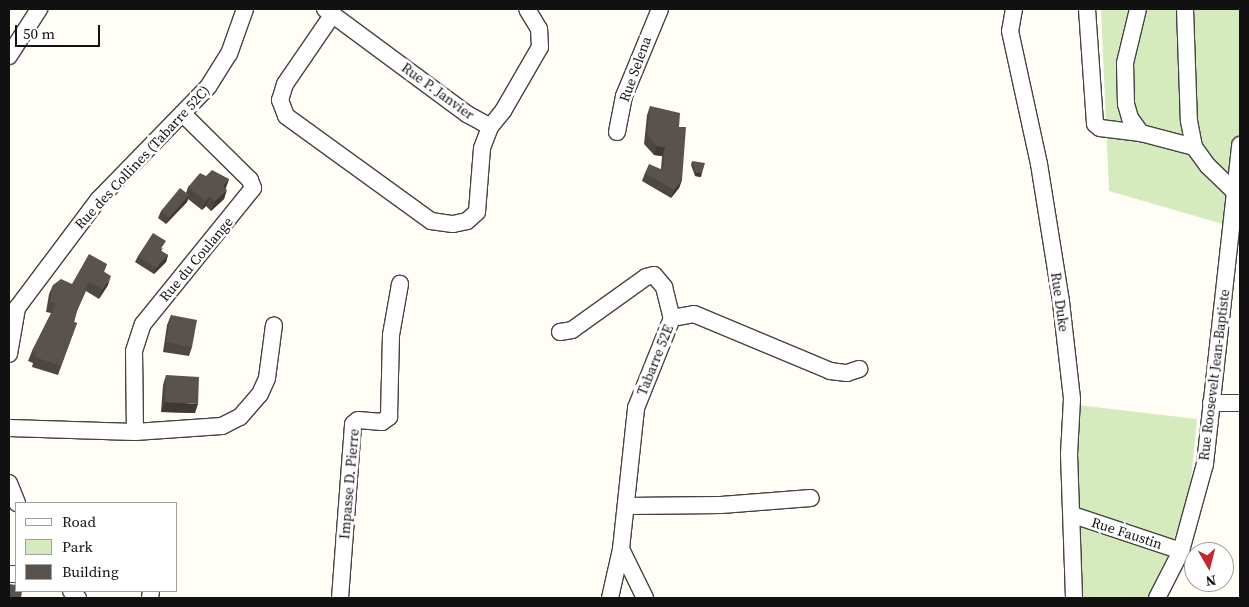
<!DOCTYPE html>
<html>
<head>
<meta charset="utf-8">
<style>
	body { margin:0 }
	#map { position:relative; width:1249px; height:607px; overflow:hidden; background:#fffdf5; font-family:"Source Serif 4",serif }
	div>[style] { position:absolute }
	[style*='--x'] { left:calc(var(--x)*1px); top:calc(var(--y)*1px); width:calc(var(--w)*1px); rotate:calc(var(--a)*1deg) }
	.green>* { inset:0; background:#d5ebbd }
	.roads { filter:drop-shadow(1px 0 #444) drop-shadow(-1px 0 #444) drop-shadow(0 1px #444) drop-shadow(0 -1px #444) }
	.minor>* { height:16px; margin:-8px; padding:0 8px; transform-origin:8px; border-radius:8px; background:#fff }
	.wall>* { inset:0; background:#4d4742 }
	.shaded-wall>* { inset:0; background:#3f3936 }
	.building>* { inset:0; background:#5a524d }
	span { translate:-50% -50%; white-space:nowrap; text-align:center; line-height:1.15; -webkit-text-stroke:5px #fff; paint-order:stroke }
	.street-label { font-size:14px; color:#111 }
	.frame { position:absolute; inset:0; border:10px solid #111; pointer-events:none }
	.legend { position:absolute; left:15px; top:502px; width:162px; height:90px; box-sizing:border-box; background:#fff; border:1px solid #a0a0a0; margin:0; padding:6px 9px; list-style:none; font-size:15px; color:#111 }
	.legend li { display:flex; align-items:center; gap:10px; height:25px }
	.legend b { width:25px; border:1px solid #a0a0a0 }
	.north { position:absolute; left:1184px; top:542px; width:50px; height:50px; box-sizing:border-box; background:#fff; border:1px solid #a0a0a0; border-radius:50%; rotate:172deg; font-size:14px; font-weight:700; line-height:20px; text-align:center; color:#111 }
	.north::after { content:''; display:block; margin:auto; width:18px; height:22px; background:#c4262e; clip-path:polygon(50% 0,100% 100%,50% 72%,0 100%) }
	.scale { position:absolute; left:15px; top:25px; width:85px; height:22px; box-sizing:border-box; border:2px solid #111; border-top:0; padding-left:6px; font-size:15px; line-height:18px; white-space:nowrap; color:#111; -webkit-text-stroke:4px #fff; paint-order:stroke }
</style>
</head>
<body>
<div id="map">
	<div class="green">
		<i style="clip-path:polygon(1101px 9px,1240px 9px,1240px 229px,1109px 191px)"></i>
		<i style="clip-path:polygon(1078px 405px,1197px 419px,1190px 492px,1173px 542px,1078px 512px,1075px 432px)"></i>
		<i style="clip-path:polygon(1080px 522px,1168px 555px,1147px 598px,1080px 598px)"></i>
	</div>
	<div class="roads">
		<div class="minor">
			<i style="--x:325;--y:9;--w:177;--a:36.5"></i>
			<i style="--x:467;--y:114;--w:26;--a:29"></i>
			<i style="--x:1014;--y:9;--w:22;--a:100"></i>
			<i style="--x:1010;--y:31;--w:136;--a:77.7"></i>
			<i style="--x:1039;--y:164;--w:140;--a:80.9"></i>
			<i style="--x:1061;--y:302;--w:98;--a:83.5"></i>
			<i style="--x:1072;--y:399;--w:55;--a:93.1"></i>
			<i style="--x:1069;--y:454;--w:144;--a:88"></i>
			<i style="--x:1087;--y:9;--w:115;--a:86"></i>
			<i style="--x:1095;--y:124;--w:6;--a:39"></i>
			<i style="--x:1100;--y:128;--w:41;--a:7"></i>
			<i style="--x:1138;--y:9;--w:56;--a:103.5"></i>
			<i style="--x:1125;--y:63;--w:41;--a:88.6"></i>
			<i style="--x:1126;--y:104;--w:15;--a:74"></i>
			<i style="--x:1130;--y:118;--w:19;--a:54"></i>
			<i style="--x:1141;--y:133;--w:55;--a:14.8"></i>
			<i style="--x:1185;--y:9;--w:112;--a:88"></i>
			<i style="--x:1189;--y:121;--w:26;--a:79"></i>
			<i style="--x:1194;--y:147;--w:24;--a:54"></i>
			<i style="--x:1208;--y:166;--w:37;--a:44"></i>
			<i style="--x:333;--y:14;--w:85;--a:124.4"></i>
			<i style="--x:285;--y:84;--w:17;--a:107"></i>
			<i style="--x:280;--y:100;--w:17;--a:69"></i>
			<i style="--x:286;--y:116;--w:179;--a:35.9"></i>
			<i style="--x:431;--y:221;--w:22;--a:8"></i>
			<i style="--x:453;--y:224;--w:14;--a:-12"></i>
			<i style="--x:467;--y:221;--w:13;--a:-42"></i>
			<i style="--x:477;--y:212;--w:64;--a:-85.5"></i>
			<i style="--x:482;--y:148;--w:22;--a:-69"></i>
			<i style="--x:490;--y:127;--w:21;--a:-51"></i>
			<i style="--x:503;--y:111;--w:74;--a:-60"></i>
			<i style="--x:540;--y:47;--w:18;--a:-93"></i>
			<i style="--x:539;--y:29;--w:23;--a:-121"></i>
			<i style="--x:9;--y:56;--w:56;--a:-57.4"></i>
			<i style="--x:617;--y:132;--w:37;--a:-79"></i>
			<i style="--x:624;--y:96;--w:94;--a:-67.5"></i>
			<i style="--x:560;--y:332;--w:12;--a:-9"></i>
			<i style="--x:572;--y:330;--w:91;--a:-35.6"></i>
			<i style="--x:646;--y:277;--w:8;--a:-14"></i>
			<i style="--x:654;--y:275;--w:16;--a:50"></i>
			<i style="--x:664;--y:287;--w:32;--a:76"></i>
			<i style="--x:9;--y:354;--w:47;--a:-80.1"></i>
			<i style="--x:17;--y:308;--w:135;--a:-53.1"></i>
			<i style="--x:98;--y:200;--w:158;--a:-45.8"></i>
			<i style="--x:208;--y:87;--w:39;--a:-58"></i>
			<i style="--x:229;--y:54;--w:48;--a:-70.4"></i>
			<i style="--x:1211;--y:403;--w:29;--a:0"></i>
			<i style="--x:9;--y:428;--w:126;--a:1.8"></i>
			<i style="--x:135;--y:432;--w:87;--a:-3.9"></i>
			<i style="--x:222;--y:426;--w:20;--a:-27"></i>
			<i style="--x:240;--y:417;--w:30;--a:-49"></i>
			<i style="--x:260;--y:394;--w:17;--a:-66"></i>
			<i style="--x:267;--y:378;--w:53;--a:-82.5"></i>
			<i style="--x:135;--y:432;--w:81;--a:-90.7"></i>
			<i style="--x:134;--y:351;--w:28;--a:-72"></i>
			<i style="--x:143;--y:324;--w:175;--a:-51"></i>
			<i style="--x:253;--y:188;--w:9;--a:-111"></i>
			<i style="--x:250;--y:180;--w:94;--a:-135.4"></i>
			<i style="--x:9;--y:483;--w:22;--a:68"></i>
			<i style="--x:627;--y:506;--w:94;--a:-0.6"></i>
			<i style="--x:721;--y:505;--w:90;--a:-4.4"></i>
			<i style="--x:1073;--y:515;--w:114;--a:18.4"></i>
			<i style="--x:621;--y:549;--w:55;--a:63.9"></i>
			<i style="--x:9;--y:574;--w:7;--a:0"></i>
			<i style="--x:71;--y:591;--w:10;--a:45"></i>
			<i style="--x:150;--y:598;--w:7;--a:-82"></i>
			<i style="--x:340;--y:598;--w:174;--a:-85.7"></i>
			<i style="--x:353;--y:424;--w:6;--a:-39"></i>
			<i style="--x:358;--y:420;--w:24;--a:5"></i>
			<i style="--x:382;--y:422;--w:9;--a:-36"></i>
			<i style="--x:389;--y:417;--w:82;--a:-88.6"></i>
			<i style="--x:391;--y:335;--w:52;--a:-80"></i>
			<i style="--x:610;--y:598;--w:50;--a:-77.3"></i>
			<i style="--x:621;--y:549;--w:142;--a:-83.9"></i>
			<i style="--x:636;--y:408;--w:97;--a:-68.2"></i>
			<i style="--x:672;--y:318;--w:22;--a:-10"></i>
			<i style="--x:694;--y:314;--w:147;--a:22.7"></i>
			<i style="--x:830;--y:371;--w:17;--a:7"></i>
			<i style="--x:847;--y:373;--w:13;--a:-18"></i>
			<i style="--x:1157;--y:598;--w:53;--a:-62.9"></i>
			<i style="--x:1181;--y:551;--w:90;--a:-74.6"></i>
			<i style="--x:1205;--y:464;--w:321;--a:-83.7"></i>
		</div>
	</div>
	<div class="wall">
		<i style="clip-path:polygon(650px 106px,679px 127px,682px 180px,679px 188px,671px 198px,642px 181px,645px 173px,661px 169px,662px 156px,654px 155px,644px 144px,647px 115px)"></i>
		<i style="clip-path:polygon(692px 161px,701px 177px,695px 176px,691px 165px)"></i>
		<i style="clip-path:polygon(206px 176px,229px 179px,226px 188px,224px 199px,211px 211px,206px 206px,202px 210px,188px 199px,187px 202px,166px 224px,158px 218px,161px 211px,186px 193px,188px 187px)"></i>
		<i style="clip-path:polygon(163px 248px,161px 251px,168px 255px,166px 262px,154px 274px,135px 262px,138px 256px)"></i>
		<i style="clip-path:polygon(107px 264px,104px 272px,108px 285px,99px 299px,86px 291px,77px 311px,74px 322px,77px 323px,58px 375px,32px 367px,33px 363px,28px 361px,32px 351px,51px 313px,46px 312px,49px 294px,53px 285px,72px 284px)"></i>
		<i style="clip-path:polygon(171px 315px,192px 347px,189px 356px,163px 352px,167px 325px)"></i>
		<i style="clip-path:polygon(166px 375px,195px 413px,161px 412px,163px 385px)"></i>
	</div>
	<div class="shaded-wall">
		<i style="clip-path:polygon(657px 146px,665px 147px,662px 156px,654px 155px)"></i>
		<i style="clip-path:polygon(696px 173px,702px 173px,701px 177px,695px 176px)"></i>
		<i style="clip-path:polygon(229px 179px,225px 189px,223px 186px)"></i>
		<i style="clip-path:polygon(682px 180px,679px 188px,671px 198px,674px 190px)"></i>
		<i style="clip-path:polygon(227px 190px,224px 199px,211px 211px,215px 201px)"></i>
		<i style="clip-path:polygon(189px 195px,187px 202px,166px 224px,169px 218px)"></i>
		<i style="clip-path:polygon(210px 196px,206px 206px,202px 210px,206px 201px)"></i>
		<i style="clip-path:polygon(168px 255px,166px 262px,154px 274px,156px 268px)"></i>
		<i style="clip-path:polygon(111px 276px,108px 285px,99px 299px,103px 289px)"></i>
		<i style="clip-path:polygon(165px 402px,198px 404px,195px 413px,161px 412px)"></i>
	</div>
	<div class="building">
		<i style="clip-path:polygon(650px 106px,680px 113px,679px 127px,686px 127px,682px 180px,674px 190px,645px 173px,649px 164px,663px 170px,665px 147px,657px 146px,647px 135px)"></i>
		<i style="clip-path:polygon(692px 161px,705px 163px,702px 173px,696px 173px)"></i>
		<i style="clip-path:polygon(212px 170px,229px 179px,223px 186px,227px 190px,215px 201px,210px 196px,206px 201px,188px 187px,200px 173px,206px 176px)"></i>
		<i style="clip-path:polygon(180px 188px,189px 195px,169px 218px,161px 211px)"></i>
		<i style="clip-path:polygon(153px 233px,166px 241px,160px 250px,168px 255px,156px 268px,138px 256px)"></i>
		<i style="clip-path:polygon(89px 254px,107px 264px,103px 271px,111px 276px,103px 289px,89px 282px,78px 307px,74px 322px,77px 323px,61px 366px,35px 357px,36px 353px,32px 351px,56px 304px,50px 302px,53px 285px,61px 279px,72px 284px)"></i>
		<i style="clip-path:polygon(171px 315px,197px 320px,192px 347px,166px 342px)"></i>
		<i style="clip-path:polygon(166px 375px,199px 377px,198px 404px,165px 402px)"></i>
		<i style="clip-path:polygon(9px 584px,16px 585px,16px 591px,22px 591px,21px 598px,9px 598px)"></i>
	</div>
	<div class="street-label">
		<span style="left:635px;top:69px;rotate:-70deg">Rue Selena</span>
		<span style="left:438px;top:91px;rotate:36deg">Rue P. Janvier</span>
		<span style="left:142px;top:157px;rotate:-47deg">Rue des Collines (Tabarre 52C)</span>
		<span style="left:196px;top:259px;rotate:-50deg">Rue du Coulange</span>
		<span style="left:1060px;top:302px;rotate:82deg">Rue Duke</span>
		<span style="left:655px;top:360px;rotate:-68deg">Tabarre 52E</span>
		<span style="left:1214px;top:375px;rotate:-83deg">Rue Roosevelt Jean-Baptiste</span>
		<span style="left:349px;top:484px;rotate:-85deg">Impasse D. Pierre</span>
		<span style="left:1127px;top:533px;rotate:18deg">Rue Faustin</span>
	</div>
	<div class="frame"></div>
	<ul class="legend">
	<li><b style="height:6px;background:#fff"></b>Road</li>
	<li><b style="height:14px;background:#d5ebbd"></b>Park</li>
	<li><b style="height:14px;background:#5a524d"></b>Building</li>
	</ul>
	<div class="north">N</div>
	<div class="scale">50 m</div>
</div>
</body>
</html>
